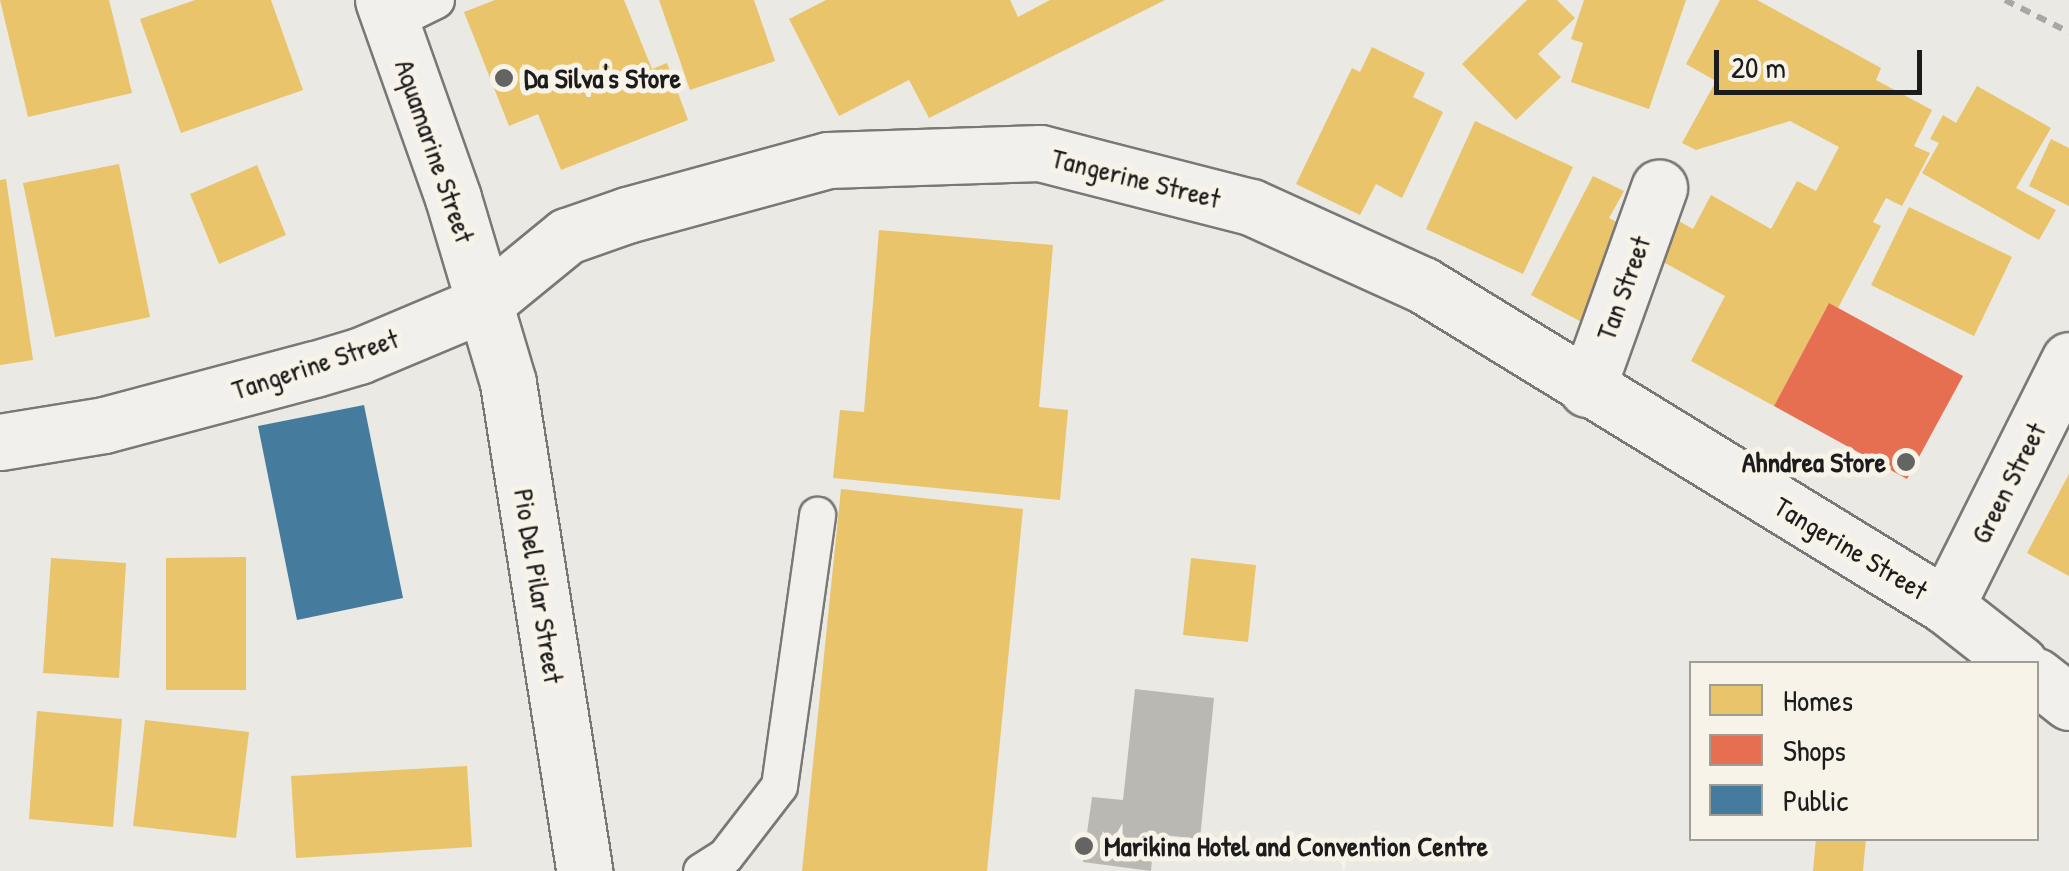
<!DOCTYPE html>
<html>
<head>
<meta charset="utf-8">
<style>
	body { margin:0 }
	#map { position:relative; width:2069px; height:871px; overflow:hidden; background:#eae9e4; font-family:"Patrick Hand",sans-serif }
	div>[style] { position:absolute }
	[style*='--x'] { left:calc(var(--x)*1px); top:calc(var(--y)*1px); width:calc(var(--w)*1px); rotate:calc(var(--a)*1deg) }
	.water>* { inset:0; background:#bab8b2 }
	.homes>* { inset:0; background:#e9c46a }
	.shops>* { inset:0; background:#e76f51 }
	.public>* { inset:0; background:#457b9d }
	.path>* { height:6px; margin-top:-3px; transform-origin:0; background:repeating-linear-gradient(90deg,#a8a7a4 0 10px,transparent 0 18px) }
	.roads { filter:drop-shadow(2px 0 #797876) drop-shadow(-2px 0 #797876) drop-shadow(0 2px #797876) drop-shadow(0 -2px #797876) }
	.lane>* { height:35px; margin:-17.5px; padding:0 17.5px; transform-origin:17.5px; border-radius:17.5px; background:#f1f0ec }
	.street>* { height:55px; margin:-27.5px; padding:0 27.5px; transform-origin:27.5px; border-radius:27.5px; background:#f1f0ec }
	.secondary>* { height:55px; margin:-27.5px; padding:0 27.5px; transform-origin:27.5px; border-radius:27.5px; background:#f1f0ec }
	.dots>* { width:28px; height:28px; translate:-50% -50%; box-sizing:border-box; border:5px solid #f7f3e8; border-radius:50% }
	span { translate:-50% -50%; white-space:nowrap; text-align:center; line-height:1.15; -webkit-text-stroke:10px #f7f3e8; paint-order:stroke }
	.poi-label { font-size:28px; color:#1c1c1c; font-weight:700 }
	.left { translate:0 -50%; text-align:left }
	.right { translate:-100% -50%; text-align:right }
	.street-label { font-size:28px; color:#1c1c1c }
	.legend { position:absolute; left:1689px; top:661px; width:350px; height:180px; box-sizing:border-box; background:#f7f3e8; border:2px solid #9f9d96; margin:0; padding:12px 18px; list-style:none; font-size:30px; color:#1c1c1c }
	.legend li { display:flex; align-items:center; gap:20px; height:50px }
	.legend b { width:50px; border:2px solid #9f9d96 }
	.scale { position:absolute; left:1714px; top:50px; width:208px; height:45px; box-sizing:border-box; border:5px solid #1c1c1c; border-top:0; padding-left:12px; font-size:30px; line-height:35px; white-space:nowrap; color:#1c1c1c; -webkit-text-stroke:8px #f7f3e8; paint-order:stroke }
</style>
</head>
<body>
<div id="map">
	<div class="water">
		<i style="clip-path:polygon(1135px 689px,1214px 698px,1200px 839px,1154px 834px,1151px 871px,1083px 862px,1092px 797px,1123px 800px)"></i>
	</div>
	<div class="homes">
		<i style="clip-path:polygon(0 0,109px 0,132px 93px,28px 117px)"></i>
		<i style="clip-path:polygon(195px 0,271px 0,303px 90px,181px 133px,140px 19px)"></i>
		<i style="clip-path:polygon(495px 0,624px 0,652px 69px,667px 63px,688px 120px,561px 170px,538px 114px,509px 126px,464px 12px)"></i>
		<i style="clip-path:polygon(659px 0,754px 0,775px 61px,690px 90px)"></i>
		<i style="clip-path:polygon(826px 0,1010px 0,1018px 17px,1050px 0,1165px 0,929px 118px,909px 80px,839px 116px,789px 19px)"></i>
		<i style="clip-path:polygon(1527px 0,1557px 0,1575px 18px,1538px 54px,1561px 77px,1516px 120px,1462px 64px)"></i>
		<i style="clip-path:polygon(1584px 0,1686px 0,1649px 109px,1571px 82px,1583px 43px,1571px 39px)"></i>
		<i style="clip-path:polygon(1720px 0,1757px 0,1881px 68px,1876px 80px,1932px 110px,1914px 146px,1930px 153px,1902px 206px,1886px 198px,1873px 222px,1881px 226px,1838px 308px,1829px 303px,1774px 406px,1691px 361px,1725px 296px,1656px 258px,1677px 220px,1693px 229px,1711px 195px,1771px 229px,1797px 181px,1816px 191px,1839px 147px,1790px 121px,1696px 150px,1682px 143px,1716px 81px,1686px 64px)"></i>
		<i style="clip-path:polygon(1372px 47px,1425px 73px,1413px 97px,1443px 112px,1402px 198px,1376px 184px,1360px 215px,1296px 184px,1352px 68px,1360px 72px)"></i>
		<i style="clip-path:polygon(1977px 86px,2051px 128px,2016px 188px,2056px 210px,2039px 240px,1922px 173px,1939px 143px,1930px 139px,1943px 115px,1956px 123px)"></i>
		<i style="clip-path:polygon(1475px 121px,1573px 167px,1523px 274px,1426px 229px)"></i>
		<i style="clip-path:polygon(2051px 139px,2069px 148px,2069px 206px,2029px 186px)"></i>
		<i style="clip-path:polygon(119px 164px,150px 317px,55px 337px,23px 183px)"></i>
		<i style="clip-path:polygon(257px 165px,286px 235px,219px 264px,190px 194px)"></i>
		<i style="clip-path:polygon(1593px 176px,1624px 191px,1609px 218px,1637px 233px,1589px 326px,1531px 295px)"></i>
		<i style="clip-path:polygon(6px 179px,33px 360px,0 365px,0 180px)"></i>
		<i style="clip-path:polygon(1909px 207px,2012px 257px,1974px 336px,1871px 285px)"></i>
		<i style="clip-path:polygon(879px 230px,1053px 245px,1039px 407px,1068px 410px,1060px 500px,833px 478px,840px 410px,864px 412px)"></i>
		<i style="clip-path:polygon(2069px 474px,2069px 576px,2027px 553px)"></i>
		<i style="clip-path:polygon(841px 489px,1023px 509px,987px 871px,802px 871px)"></i>
		<i style="clip-path:polygon(246px 557px,246px 690px,166px 690px,166px 558px)"></i>
		<i style="clip-path:polygon(51px 558px,126px 563px,119px 678px,43px 673px)"></i>
		<i style="clip-path:polygon(1191px 558px,1256px 565px,1248px 642px,1183px 635px)"></i>
		<i style="clip-path:polygon(37px 711px,122px 719px,113px 827px,29px 819px)"></i>
		<i style="clip-path:polygon(145px 720px,249px 732px,236px 838px,133px 826px)"></i>
		<i style="clip-path:polygon(467px 766px,472px 847px,296px 858px,291px 776px)"></i>
		<i style="clip-path:polygon(1816px 838px,1866px 838px,1863px 871px,1813px 871px)"></i>
	</div>
	<div class="shops">
		<i style="clip-path:polygon(1829px 303px,1963px 376px,1907px 479px,1774px 406px)"></i>
	</div>
	<div class="public">
		<i style="clip-path:polygon(364px 405px,403px 598px,297px 620px,258px 426px)"></i>
	</div>
	<div class="path">
		<i style="--x:2005;--y:0;--w:72;--a:26.6"></i>
	</div>
	<div class="roads">
		<div class="lane">
			<i style="--x:391;--y:22;--w:50;--a:-26.1"></i>
			<i style="--x:701;--y:871;--w:28;--a:-32"></i>
			<i style="--x:725;--y:856;--w:88;--a:-52.4"></i>
			<i style="--x:779;--y:786;--w:274;--a:-82"></i>
		</div>
		<div class="street">
			<i style="--x:1587;--y:389;--w:214;--a:-70.3"></i>
			<i style="--x:0;--y:442;--w:105;--a:-9.3"></i>
			<i style="--x:104;--y:425;--w:218;--a:-14.9"></i>
			<i style="--x:315;--y:369;--w:46;--a:-16.5"></i>
			<i style="--x:359;--y:356;--w:137;--a:-22.8"></i>
			<i style="--x:1946;--y:606;--w:275;--a:-63.4"></i>
		</div>
		<div class="secondary">
			<i style="--x:383;--y:0;--w:210;--a:70.5"></i>
			<i style="--x:453;--y:198;--w:193;--a:73.4"></i>
			<i style="--x:508;--y:383;--w:494;--a:81.1"></i>
			<i style="--x:485;--y:303;--w:106;--a:-39.3"></i>
			<i style="--x:567;--y:236;--w:64;--a:-19.3"></i>
			<i style="--x:627;--y:215;--w:208;--a:-15.3"></i>
			<i style="--x:828;--y:160;--w:212;--a:-1.9"></i>
			<i style="--x:1040;--y:153;--w:218;--a:14.4"></i>
			<i style="--x:1251;--y:207;--w:189;--a:24.4"></i>
			<i style="--x:1423;--y:285;--w:614;--a:31.54"></i>
			<i style="--x:1946;--y:606;--w:94;--a:38.1"></i>
			<i style="--x:2036;--y:676;--w:42;--a:38.2"></i>
		</div>
	</div>
	<div class="dots">
		<i style="left:504px;top:78px;background:#646462"></i>
		<i style="left:1906px;top:462px;background:#646462"></i>
		<i style="left:1084px;top:846px;background:#646462"></i>
	</div>
	<div class="poi-label">
		<span class="left" style="left:524px;top:78px">Da Silva's Store</span>
		<span class="right" style="left:1886px;top:462px">Ahndrea Store</span>
		<span class="left" style="left:1104px;top:846px">Marikina Hotel and Convention Centre</span>
	</div>
	<div class="street-label">
		<span style="left:435px;top:151px;rotate:71deg">Aquamarine Street</span>
		<span style="left:1136px;top:178px;rotate:14deg">Tangerine Street</span>
		<span style="left:1623px;top:288px;rotate:-70deg">Tan Street</span>
		<span style="left:315px;top:364px;rotate:-18deg">Tangerine Street</span>
		<span style="left:2008px;top:483px;rotate:-63deg">Green Street</span>
		<span style="left:1851px;top:548px;rotate:31deg">Tangerine Street</span>
		<span style="left:539px;top:586px;rotate:81deg">Pio Del Pilar Street</span>
	</div>
	<ul class="legend">
	<li><b style="height:28px;background:#e9c46a"></b>Homes</li>
	<li><b style="height:28px;background:#e76f51"></b>Shops</li>
	<li><b style="height:28px;background:#457b9d"></b>Public</li>
	</ul>
	<div class="scale">20 m</div>
</div>
</body>
</html>
